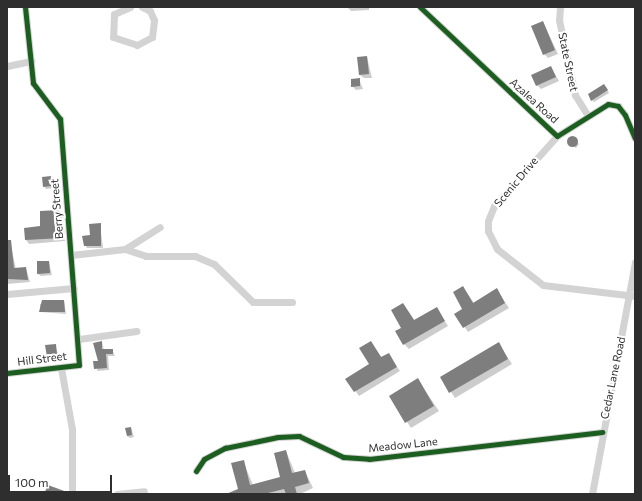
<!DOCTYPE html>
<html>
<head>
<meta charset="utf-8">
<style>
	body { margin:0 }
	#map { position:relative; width:642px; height:501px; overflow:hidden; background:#fff; font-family:Commissioner,sans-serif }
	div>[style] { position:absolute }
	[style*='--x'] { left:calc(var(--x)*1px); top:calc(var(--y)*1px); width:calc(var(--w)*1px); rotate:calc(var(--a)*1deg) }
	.shadow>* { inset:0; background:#0003 }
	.building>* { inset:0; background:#7e7e7e }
	.round { border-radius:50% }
	.minor>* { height:7px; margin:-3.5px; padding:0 3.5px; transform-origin:3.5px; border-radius:3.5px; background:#d3d3d3 }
	.cycleway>* { height:5px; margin:-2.5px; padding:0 2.5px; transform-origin:2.5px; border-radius:2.5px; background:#1b5e20 }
	span { translate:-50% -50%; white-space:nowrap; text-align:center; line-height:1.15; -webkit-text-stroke:4px #fff; paint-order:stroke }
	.street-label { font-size:11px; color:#2e2e2e }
	.frame { position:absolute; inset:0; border:8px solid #2e2e2e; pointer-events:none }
	.scale { position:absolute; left:8px; top:475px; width:104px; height:18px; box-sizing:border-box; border:2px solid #2e2e2e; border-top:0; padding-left:5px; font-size:12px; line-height:14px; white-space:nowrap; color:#2e2e2e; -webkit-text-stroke:3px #fff; paint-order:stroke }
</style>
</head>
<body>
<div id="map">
	<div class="shadow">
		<i style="clip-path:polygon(347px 7px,369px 7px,369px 10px,351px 11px)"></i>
		<i style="clip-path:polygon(543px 22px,558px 54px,548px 58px,544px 54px)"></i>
		<i style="clip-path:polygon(367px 57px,372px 78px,364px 78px,360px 75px)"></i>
		<i style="clip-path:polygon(551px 67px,559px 81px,541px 89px,537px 85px)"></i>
		<i style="clip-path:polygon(359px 79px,363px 89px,356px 90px,352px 86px)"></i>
		<i style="clip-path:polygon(606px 87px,609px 93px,594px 102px,592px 100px)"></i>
		<i style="clip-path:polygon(572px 137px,579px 144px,576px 148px,568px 142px)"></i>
		<i style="clip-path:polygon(50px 177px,53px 188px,46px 189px,44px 186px)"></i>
		<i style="clip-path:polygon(59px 211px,63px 215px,65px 241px,29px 244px,26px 240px,25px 229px,42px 227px)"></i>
		<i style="clip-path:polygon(100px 224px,103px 248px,87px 248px,85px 245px)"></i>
		<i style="clip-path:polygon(11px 246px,16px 269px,26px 268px,30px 282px,7px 284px,7px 248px)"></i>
		<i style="clip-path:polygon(49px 262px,52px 275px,41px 276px,38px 274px)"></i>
		<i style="clip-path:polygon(463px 287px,474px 303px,497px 290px,509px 308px,468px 332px,456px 314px,463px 310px)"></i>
		<i style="clip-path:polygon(64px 301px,66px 314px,40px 312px,40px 304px)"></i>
		<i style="clip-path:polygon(403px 304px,415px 321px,436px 308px,448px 326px,409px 349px,404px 344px)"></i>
		<i style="clip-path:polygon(102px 342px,104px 350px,112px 350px,115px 356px,108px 356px,109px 370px,97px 371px)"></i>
		<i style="clip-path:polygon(371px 342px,382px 358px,388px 354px,400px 371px,359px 396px,347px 379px,371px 365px)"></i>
		<i style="clip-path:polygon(498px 343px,512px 364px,455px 398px,441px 377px)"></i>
		<i style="clip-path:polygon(55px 345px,59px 357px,50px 359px,48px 356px)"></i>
		<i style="clip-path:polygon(418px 380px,439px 411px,411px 428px,390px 396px)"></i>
		<i style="clip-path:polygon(131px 428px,134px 437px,130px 438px,127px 436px)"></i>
		<i style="clip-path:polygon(286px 451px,295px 473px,305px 471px,313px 488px,300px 494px,227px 494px,239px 490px,243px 461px,253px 485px,281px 478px)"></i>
	</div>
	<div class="building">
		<i style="clip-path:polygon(543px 21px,555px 50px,543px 55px,531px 26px)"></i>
		<i style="clip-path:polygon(367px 56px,369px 74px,359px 75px,357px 57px)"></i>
		<i style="clip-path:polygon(551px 66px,556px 77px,536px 86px,531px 75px)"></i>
		<i style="clip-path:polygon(360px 78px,360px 86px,351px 87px,351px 79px)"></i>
		<i style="clip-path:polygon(604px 84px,608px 90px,591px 101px,588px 94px)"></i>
		<i class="round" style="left:566.5px;top:135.5px;width:11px;height:11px"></i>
		<i style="clip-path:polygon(51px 176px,52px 186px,43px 187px,42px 177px)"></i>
		<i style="clip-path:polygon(59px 210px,62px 238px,25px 240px,24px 228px,40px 226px,40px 211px)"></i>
		<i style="clip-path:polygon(101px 223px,101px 246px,84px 246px,82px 236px,90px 235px,89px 224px)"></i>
		<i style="clip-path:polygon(7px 240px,11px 240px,14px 268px,26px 267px,28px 280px,8px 279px)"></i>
		<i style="clip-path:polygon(37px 261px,49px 261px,50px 273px,37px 274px)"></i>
		<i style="clip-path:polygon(463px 286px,473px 303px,497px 288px,505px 303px,463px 328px,454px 314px,462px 309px,453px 292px)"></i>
		<i style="clip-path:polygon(42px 300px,64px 300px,65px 312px,39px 312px)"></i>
		<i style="clip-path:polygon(403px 303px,414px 320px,437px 307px,445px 321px,403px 345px,395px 331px,401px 328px,391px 310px)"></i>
		<i style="clip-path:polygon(102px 341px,102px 349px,113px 349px,113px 354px,106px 354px,107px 368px,94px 369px,93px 361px,98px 361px,93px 343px)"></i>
		<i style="clip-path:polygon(371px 341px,381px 357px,389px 353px,397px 367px,354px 392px,345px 379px,369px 364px,359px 348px)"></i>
		<i style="clip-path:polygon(499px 342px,508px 359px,449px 393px,440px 377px)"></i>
		<i style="clip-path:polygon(56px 344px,57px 355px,47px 357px,45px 345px)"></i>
		<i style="clip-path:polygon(418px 378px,434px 406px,405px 423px,389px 396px)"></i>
		<i style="clip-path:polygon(131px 427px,132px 435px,127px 436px,125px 428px)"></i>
		<i style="clip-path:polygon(286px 450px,292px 473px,305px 470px,309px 483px,295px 487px,297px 494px,286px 494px,284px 489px,264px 494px,226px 494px,238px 489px,231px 463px,244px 460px,250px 485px,280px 477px,274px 453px)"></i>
		<i style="clip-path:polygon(48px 485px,67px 492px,67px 494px,44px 494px)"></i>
	</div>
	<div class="minor">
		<i style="--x:130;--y:7;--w:17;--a:156"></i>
		<i style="--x:114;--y:14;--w:23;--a:92"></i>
		<i style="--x:113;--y:37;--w:25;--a:18"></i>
		<i style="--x:137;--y:45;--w:17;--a:-28"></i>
		<i style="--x:152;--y:37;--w:17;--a:-83"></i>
		<i style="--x:154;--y:20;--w:10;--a:-114"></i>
		<i style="--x:150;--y:11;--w:9;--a:-153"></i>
		<i style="--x:420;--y:7;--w:188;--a:43.3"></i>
		<i style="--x:557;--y:136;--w:60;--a:-32.1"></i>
		<i style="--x:608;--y:104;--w:10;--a:11"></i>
		<i style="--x:618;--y:106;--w:11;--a:52"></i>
		<i style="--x:625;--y:115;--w:25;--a:67"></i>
		<i style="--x:560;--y:7;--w:13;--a:94"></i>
		<i style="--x:559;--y:20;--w:77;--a:78"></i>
		<i style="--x:575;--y:95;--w:22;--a:58"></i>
		<i style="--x:7;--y:66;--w:25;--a:-12"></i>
		<i style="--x:557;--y:136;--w:94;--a:132"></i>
		<i style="--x:494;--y:206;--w:16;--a:112"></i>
		<i style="--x:488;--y:221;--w:10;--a:90"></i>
		<i style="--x:488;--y:231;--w:20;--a:63"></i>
		<i style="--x:497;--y:249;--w:58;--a:38"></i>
		<i style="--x:543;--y:285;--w:93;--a:6.8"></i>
		<i style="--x:125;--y:249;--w:41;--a:-32.2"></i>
		<i style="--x:71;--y:255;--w:54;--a:-6.3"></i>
		<i style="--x:125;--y:249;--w:22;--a:18"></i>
		<i style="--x:146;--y:256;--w:49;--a:0"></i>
		<i style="--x:195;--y:256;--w:21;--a:23"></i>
		<i style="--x:214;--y:264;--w:54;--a:44.3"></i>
		<i style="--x:253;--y:302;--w:39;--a:0"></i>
		<i style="--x:7;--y:294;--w:67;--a:-5.1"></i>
		<i style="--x:79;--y:339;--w:58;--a:-8"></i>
		<i style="--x:61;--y:368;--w:62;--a:79.8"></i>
		<i style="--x:72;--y:429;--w:65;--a:90"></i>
		<i style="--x:7;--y:373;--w:72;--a:-6.3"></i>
		<i style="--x:79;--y:365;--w:247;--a:-94.4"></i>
		<i style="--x:60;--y:119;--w:45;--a:-126.9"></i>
		<i style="--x:33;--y:83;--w:76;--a:-96"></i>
		<i style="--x:196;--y:471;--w:14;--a:-56"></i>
		<i style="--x:204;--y:459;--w:24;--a:-28"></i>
		<i style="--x:225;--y:448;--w:54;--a:-11.7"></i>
		<i style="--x:278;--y:437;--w:21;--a:-3"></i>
		<i style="--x:299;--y:436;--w:49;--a:25.5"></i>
		<i style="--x:343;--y:457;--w:26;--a:4"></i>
		<i style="--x:369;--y:459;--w:235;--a:-6.6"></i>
		<i style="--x:117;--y:494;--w:27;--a:-6"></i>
		<i style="--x:592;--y:494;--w:236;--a:-79.5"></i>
	</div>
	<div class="cycleway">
		<i style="--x:420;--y:7;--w:188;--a:43.3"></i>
		<i style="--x:557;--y:136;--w:60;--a:-32.1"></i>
		<i style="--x:608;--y:104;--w:10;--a:11"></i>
		<i style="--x:618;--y:106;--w:11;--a:52"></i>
		<i style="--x:625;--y:115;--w:25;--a:67"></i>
		<i style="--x:7;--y:373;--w:72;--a:-6.3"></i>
		<i style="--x:79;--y:365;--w:247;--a:-94.4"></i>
		<i style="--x:60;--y:119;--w:45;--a:-126.9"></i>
		<i style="--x:33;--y:83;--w:76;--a:-96"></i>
		<i style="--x:196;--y:471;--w:14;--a:-56"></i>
		<i style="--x:204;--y:459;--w:24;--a:-28"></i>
		<i style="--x:225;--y:448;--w:54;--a:-11.7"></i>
		<i style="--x:278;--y:437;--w:21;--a:-3"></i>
		<i style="--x:299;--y:436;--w:49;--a:25.5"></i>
		<i style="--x:343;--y:457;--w:26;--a:4"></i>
		<i style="--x:369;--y:459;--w:235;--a:-6.6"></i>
	</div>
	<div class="street-label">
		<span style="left:568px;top:62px;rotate:78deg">State Street</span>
		<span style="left:534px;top:101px;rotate:42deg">Azalea Road</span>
		<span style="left:516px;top:182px;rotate:-50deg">Scenic Drive</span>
		<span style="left:57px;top:209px;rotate:-95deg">Berry Street</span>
		<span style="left:42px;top:359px;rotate:-7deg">Hill Street</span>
		<span style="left:613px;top:378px;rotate:-78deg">Cedar Lane Road</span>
		<span style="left:403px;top:445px;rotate:-6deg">Meadow Lane</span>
	</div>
	<div class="frame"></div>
	<div class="scale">100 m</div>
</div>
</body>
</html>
